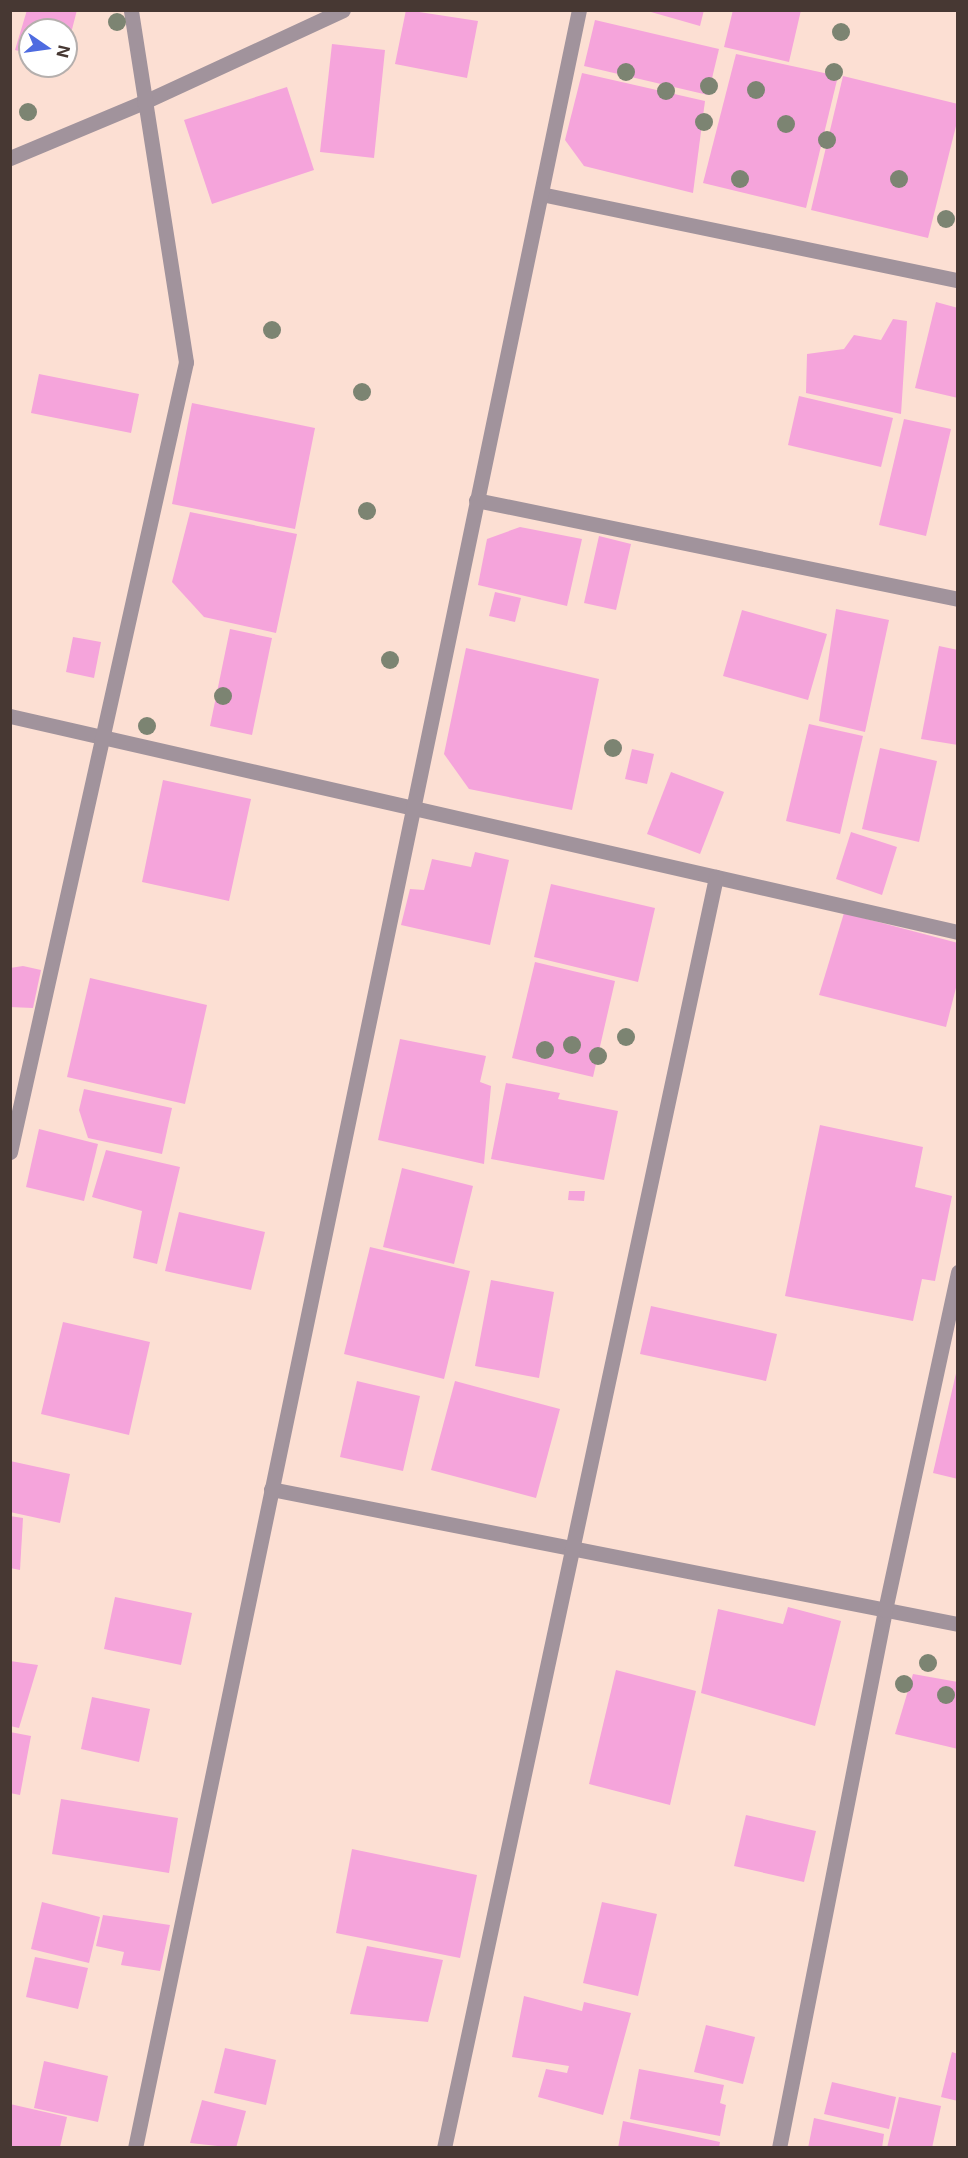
<!DOCTYPE html>
<html>
<head>
<meta charset="utf-8">
<style>
	body { margin:0 }
	#map { position:relative; width:968px; height:2158px; overflow:hidden; background:#fcdfd3; font-family:Inter,sans-serif }
	div>[style] { position:absolute }
	[style*='--x'] { left:calc(var(--x)*1px); top:calc(var(--y)*1px); width:calc(var(--w)*1px); rotate:calc(var(--a)*1deg) }
	.building>* { inset:0; background:#f5a4db }
	.minor>* { height:15px; margin:-7.5px; padding:0 7.5px; transform-origin:7.5px; border-radius:7.5px; background:#a1939c }
	.trees>* { width:18px; height:18px; margin:-9px; border-radius:50%; background:#7c8472 }
	span { translate:-50% -50%; white-space:nowrap; text-align:center; line-height:1.15; -webkit-text-stroke:5px #fff; paint-order:stroke }
	.frame { position:absolute; inset:0; border:12px solid #473833; pointer-events:none }
	.north { position:absolute; left:18px; top:18px; width:60px; height:60px; box-sizing:border-box; background:#fff; border:2px solid #b5afad; border-radius:50%; rotate:103deg; font-size:16px; font-weight:700; line-height:24px; text-align:center; color:#473833 }
	.north::after { content:''; display:block; margin:auto; width:21px; height:27px; background:#4e6be0; clip-path:polygon(50% 0,100% 100%,50% 72%,0 100%) }
</style>
</head>
<body>
<div id="map">
	<div class="building">
		<i style="clip-path:polygon(27px 10px,77px 10px,67px 49px,66px 30px,30px 30px,30px 54px,15px 50px)"></i>
		<i style="clip-path:polygon(406px 10px,478px 21px,467px 78px,395px 64px)"></i>
		<i style="clip-path:polygon(644px 10px,704px 10px,700px 26px)"></i>
		<i style="clip-path:polygon(733px 10px,801px 10px,789px 62px,724px 47px)"></i>
		<i style="clip-path:polygon(595px 20px,719px 49px,708px 95px,584px 66px)"></i>
		<i style="clip-path:polygon(332px 44px,385px 50px,374px 158px,320px 152px)"></i>
		<i style="clip-path:polygon(736px 54px,838px 76px,806px 208px,703px 183px)"></i>
		<i style="clip-path:polygon(582px 73px,705px 101px,693px 193px,584px 166px,565px 140px)"></i>
		<i style="clip-path:polygon(843px 76px,958px 104px,958px 118px,928px 238px,811px 210px)"></i>
		<i style="clip-path:polygon(287px 87px,314px 170px,212px 204px,184px 120px)"></i>
		<i style="clip-path:polygon(936px 302px,958px 308px,958px 398px,915px 388px)"></i>
		<i style="clip-path:polygon(893px 319px,907px 321px,901px 414px,806px 393px,807px 354px,844px 349px,854px 335px,881px 340px)"></i>
		<i style="clip-path:polygon(39px 374px,139px 394px,131px 433px,31px 413px)"></i>
		<i style="clip-path:polygon(799px 396px,893px 418px,881px 467px,788px 445px)"></i>
		<i style="clip-path:polygon(192px 403px,315px 428px,295px 529px,172px 504px)"></i>
		<i style="clip-path:polygon(904px 419px,951px 429px,926px 536px,879px 525px)"></i>
		<i style="clip-path:polygon(190px 512px,297px 534px,276px 633px,204px 617px,172px 582px)"></i>
		<i style="clip-path:polygon(520px 527px,582px 539px,567px 606px,478px 585px,487px 539px)"></i>
		<i style="clip-path:polygon(599px 536px,631px 544px,616px 610px,584px 603px)"></i>
		<i style="clip-path:polygon(495px 592px,521px 598px,515px 622px,489px 616px)"></i>
		<i style="clip-path:polygon(836px 609px,889px 620px,865px 732px,819px 721px)"></i>
		<i style="clip-path:polygon(742px 610px,827px 634px,808px 700px,723px 676px)"></i>
		<i style="clip-path:polygon(230px 629px,272px 638px,252px 735px,210px 726px)"></i>
		<i style="clip-path:polygon(73px 637px,101px 642px,94px 678px,66px 672px)"></i>
		<i style="clip-path:polygon(939px 646px,958px 650px,958px 745px,921px 739px)"></i>
		<i style="clip-path:polygon(466px 648px,599px 679px,572px 810px,469px 789px,444px 754px)"></i>
		<i style="clip-path:polygon(809px 724px,863px 736px,840px 834px,786px 821px)"></i>
		<i style="clip-path:polygon(880px 748px,937px 761px,919px 842px,862px 829px)"></i>
		<i style="clip-path:polygon(632px 749px,654px 754px,647px 784px,625px 779px)"></i>
		<i style="clip-path:polygon(671px 772px,724px 792px,700px 854px,647px 834px)"></i>
		<i style="clip-path:polygon(163px 780px,251px 799px,229px 901px,142px 882px)"></i>
		<i style="clip-path:polygon(851px 832px,897px 847px,882px 895px,836px 879px)"></i>
		<i style="clip-path:polygon(475px 852px,509px 860px,490px 945px,401px 925px,410px 889px,424px 890px,432px 859px,471px 867px)"></i>
		<i style="clip-path:polygon(551px 884px,655px 908px,638px 982px,534px 957px)"></i>
		<i style="clip-path:polygon(844px 913px,958px 943px,958px 980px,946px 1027px,819px 995px)"></i>
		<i style="clip-path:polygon(535px 962px,615px 981px,593px 1077px,512px 1058px)"></i>
		<i style="clip-path:polygon(23px 966px,41px 970px,33px 1008px,10px 1007px,10px 968px)"></i>
		<i style="clip-path:polygon(90px 978px,207px 1005px,185px 1104px,67px 1077px)"></i>
		<i style="clip-path:polygon(400px 1039px,486px 1056px,480px 1082px,491px 1086px,484px 1164px,378px 1140px)"></i>
		<i style="clip-path:polygon(506px 1083px,560px 1093px,558px 1099px,618px 1111px,604px 1180px,491px 1159px)"></i>
		<i style="clip-path:polygon(84px 1089px,172px 1108px,162px 1154px,88px 1138px,79px 1110px)"></i>
		<i style="clip-path:polygon(820px 1125px,923px 1147px,915px 1187px,952px 1196px,935px 1281px,922px 1279px,913px 1321px,785px 1296px)"></i>
		<i style="clip-path:polygon(39px 1129px,98px 1144px,84px 1201px,26px 1187px)"></i>
		<i style="clip-path:polygon(106px 1150px,180px 1167px,157px 1264px,133px 1258px,142px 1211px,92px 1197px)"></i>
		<i style="clip-path:polygon(402px 1168px,473px 1186px,454px 1264px,383px 1247px)"></i>
		<i style="clip-path:polygon(569px 1191px,585px 1191px,584px 1201px,568px 1200px)"></i>
		<i style="clip-path:polygon(179px 1212px,265px 1232px,251px 1290px,165px 1271px)"></i>
		<i style="clip-path:polygon(370px 1247px,470px 1271px,444px 1379px,344px 1354px)"></i>
		<i style="clip-path:polygon(491px 1280px,554px 1292px,539px 1378px,475px 1366px)"></i>
		<i style="clip-path:polygon(651px 1306px,777px 1334px,766px 1381px,640px 1354px)"></i>
		<i style="clip-path:polygon(63px 1322px,150px 1342px,129px 1435px,41px 1414px)"></i>
		<i style="clip-path:polygon(957px 1369px,958px 1369px,958px 1479px,933px 1473px)"></i>
		<i style="clip-path:polygon(357px 1381px,420px 1396px,403px 1471px,340px 1457px)"></i>
		<i style="clip-path:polygon(455px 1381px,560px 1409px,536px 1498px,431px 1470px)"></i>
		<i style="clip-path:polygon(10px 1461px,70px 1474px,60px 1523px,10px 1512px)"></i>
		<i style="clip-path:polygon(10px 1516px,23px 1518px,20px 1570px,10px 1568px)"></i>
		<i style="clip-path:polygon(115px 1597px,192px 1613px,181px 1665px,104px 1649px)"></i>
		<i style="clip-path:polygon(788px 1607px,841px 1621px,815px 1726px,701px 1693px,718px 1609px,783px 1624px)"></i>
		<i style="clip-path:polygon(10px 1661px,38px 1665px,19px 1728px,10px 1726px)"></i>
		<i style="clip-path:polygon(616px 1670px,696px 1691px,670px 1805px,589px 1784px)"></i>
		<i style="clip-path:polygon(913px 1674px,958px 1682px,958px 1749px,895px 1734px)"></i>
		<i style="clip-path:polygon(92px 1697px,150px 1709px,139px 1762px,81px 1749px)"></i>
		<i style="clip-path:polygon(10px 1732px,31px 1736px,20px 1795px,10px 1793px)"></i>
		<i style="clip-path:polygon(61px 1799px,178px 1818px,169px 1873px,52px 1854px)"></i>
		<i style="clip-path:polygon(746px 1815px,816px 1831px,804px 1882px,734px 1866px)"></i>
		<i style="clip-path:polygon(352px 1849px,477px 1875px,460px 1958px,336px 1933px)"></i>
		<i style="clip-path:polygon(42px 1902px,100px 1917px,89px 1963px,31px 1949px)"></i>
		<i style="clip-path:polygon(602px 1902px,657px 1914px,638px 1996px,583px 1983px)"></i>
		<i style="clip-path:polygon(103px 1915px,170px 1925px,160px 1971px,121px 1965px,124px 1952px,96px 1946px)"></i>
		<i style="clip-path:polygon(367px 1946px,443px 1960px,428px 2022px,350px 2014px)"></i>
		<i style="clip-path:polygon(35px 1957px,88px 1968px,78px 2009px,26px 1997px)"></i>
		<i style="clip-path:polygon(524px 1996px,582px 2011px,584px 2002px,631px 2013px,603px 2115px,538px 2097px,546px 2069px,567px 2073px,569px 2066px,512px 2057px)"></i>
		<i style="clip-path:polygon(706px 2025px,755px 2037px,743px 2084px,694px 2072px)"></i>
		<i style="clip-path:polygon(225px 2048px,276px 2060px,266px 2105px,214px 2093px)"></i>
		<i style="clip-path:polygon(952px 2052px,958px 2054px,958px 2101px,941px 2097px)"></i>
		<i style="clip-path:polygon(44px 2061px,108px 2076px,98px 2122px,34px 2108px)"></i>
		<i style="clip-path:polygon(639px 2069px,724px 2085px,720px 2103px,726px 2105px,720px 2136px,630px 2119px)"></i>
		<i style="clip-path:polygon(832px 2082px,896px 2097px,889px 2129px,824px 2114px)"></i>
		<i style="clip-path:polygon(899px 2097px,941px 2106px,932px 2148px,887px 2148px)"></i>
		<i style="clip-path:polygon(202px 2100px,246px 2111px,236px 2148px,190px 2143px)"></i>
		<i style="clip-path:polygon(10px 2104px,67px 2117px,60px 2147px,10px 2148px)"></i>
		<i style="clip-path:polygon(814px 2118px,884px 2134px,882px 2148px,808px 2148px)"></i>
		<i style="clip-path:polygon(623px 2121px,720px 2142px,719px 2148px,618px 2148px)"></i>
	</div>
	<div class="minor">
		<i style="--x:10;--y:158;--w:145;--a:-22.7"></i>
		<i style="--x:144;--y:102;--w:219;--a:-24.8"></i>
		<i style="--x:541;--y:194;--w:426;--a:11.7"></i>
		<i style="--x:476;--y:500;--w:492;--a:11.6"></i>
		<i style="--x:10;--y:716;--w:972;--a:12.84"></i>
		<i style="--x:10;--y:1152;--w:809;--a:-77.44"></i>
		<i style="--x:186;--y:362;--w:356;--a:-98.9"></i>
		<i style="--x:271;--y:1489;--w:700;--a:11.12"></i>
		<i style="--x:135;--y:2148;--w:2184;--a:-78.27"></i>
		<i style="--x:444;--y:2148;--w:1300;--a:-77.92"></i>
		<i style="--x:779;--y:2148;--w:548;--a:-78.85"></i>
		<i style="--x:885;--y:1610;--w:346;--a:-77.8"></i>
	</div>
	<div class="trees">
		<i style="left:117px;top:22px"></i>
		<i style="left:841px;top:32px"></i>
		<i style="left:626px;top:72px"></i>
		<i style="left:834px;top:72px"></i>
		<i style="left:709px;top:86px"></i>
		<i style="left:756px;top:90px"></i>
		<i style="left:666px;top:91px"></i>
		<i style="left:28px;top:112px"></i>
		<i style="left:704px;top:122px"></i>
		<i style="left:786px;top:124px"></i>
		<i style="left:827px;top:140px"></i>
		<i style="left:740px;top:179px"></i>
		<i style="left:899px;top:179px"></i>
		<i style="left:946px;top:219px"></i>
		<i style="left:272px;top:330px"></i>
		<i style="left:362px;top:392px"></i>
		<i style="left:367px;top:511px"></i>
		<i style="left:390px;top:660px"></i>
		<i style="left:223px;top:696px"></i>
		<i style="left:147px;top:726px"></i>
		<i style="left:613px;top:748px"></i>
		<i style="left:626px;top:1037px"></i>
		<i style="left:572px;top:1045px"></i>
		<i style="left:545px;top:1050px"></i>
		<i style="left:598px;top:1056px"></i>
		<i style="left:928px;top:1663px"></i>
		<i style="left:904px;top:1684px"></i>
		<i style="left:946px;top:1695px"></i>
	</div>
	<div class="frame"></div>
	<div class="north">N</div>
</div>
</body>
</html>
